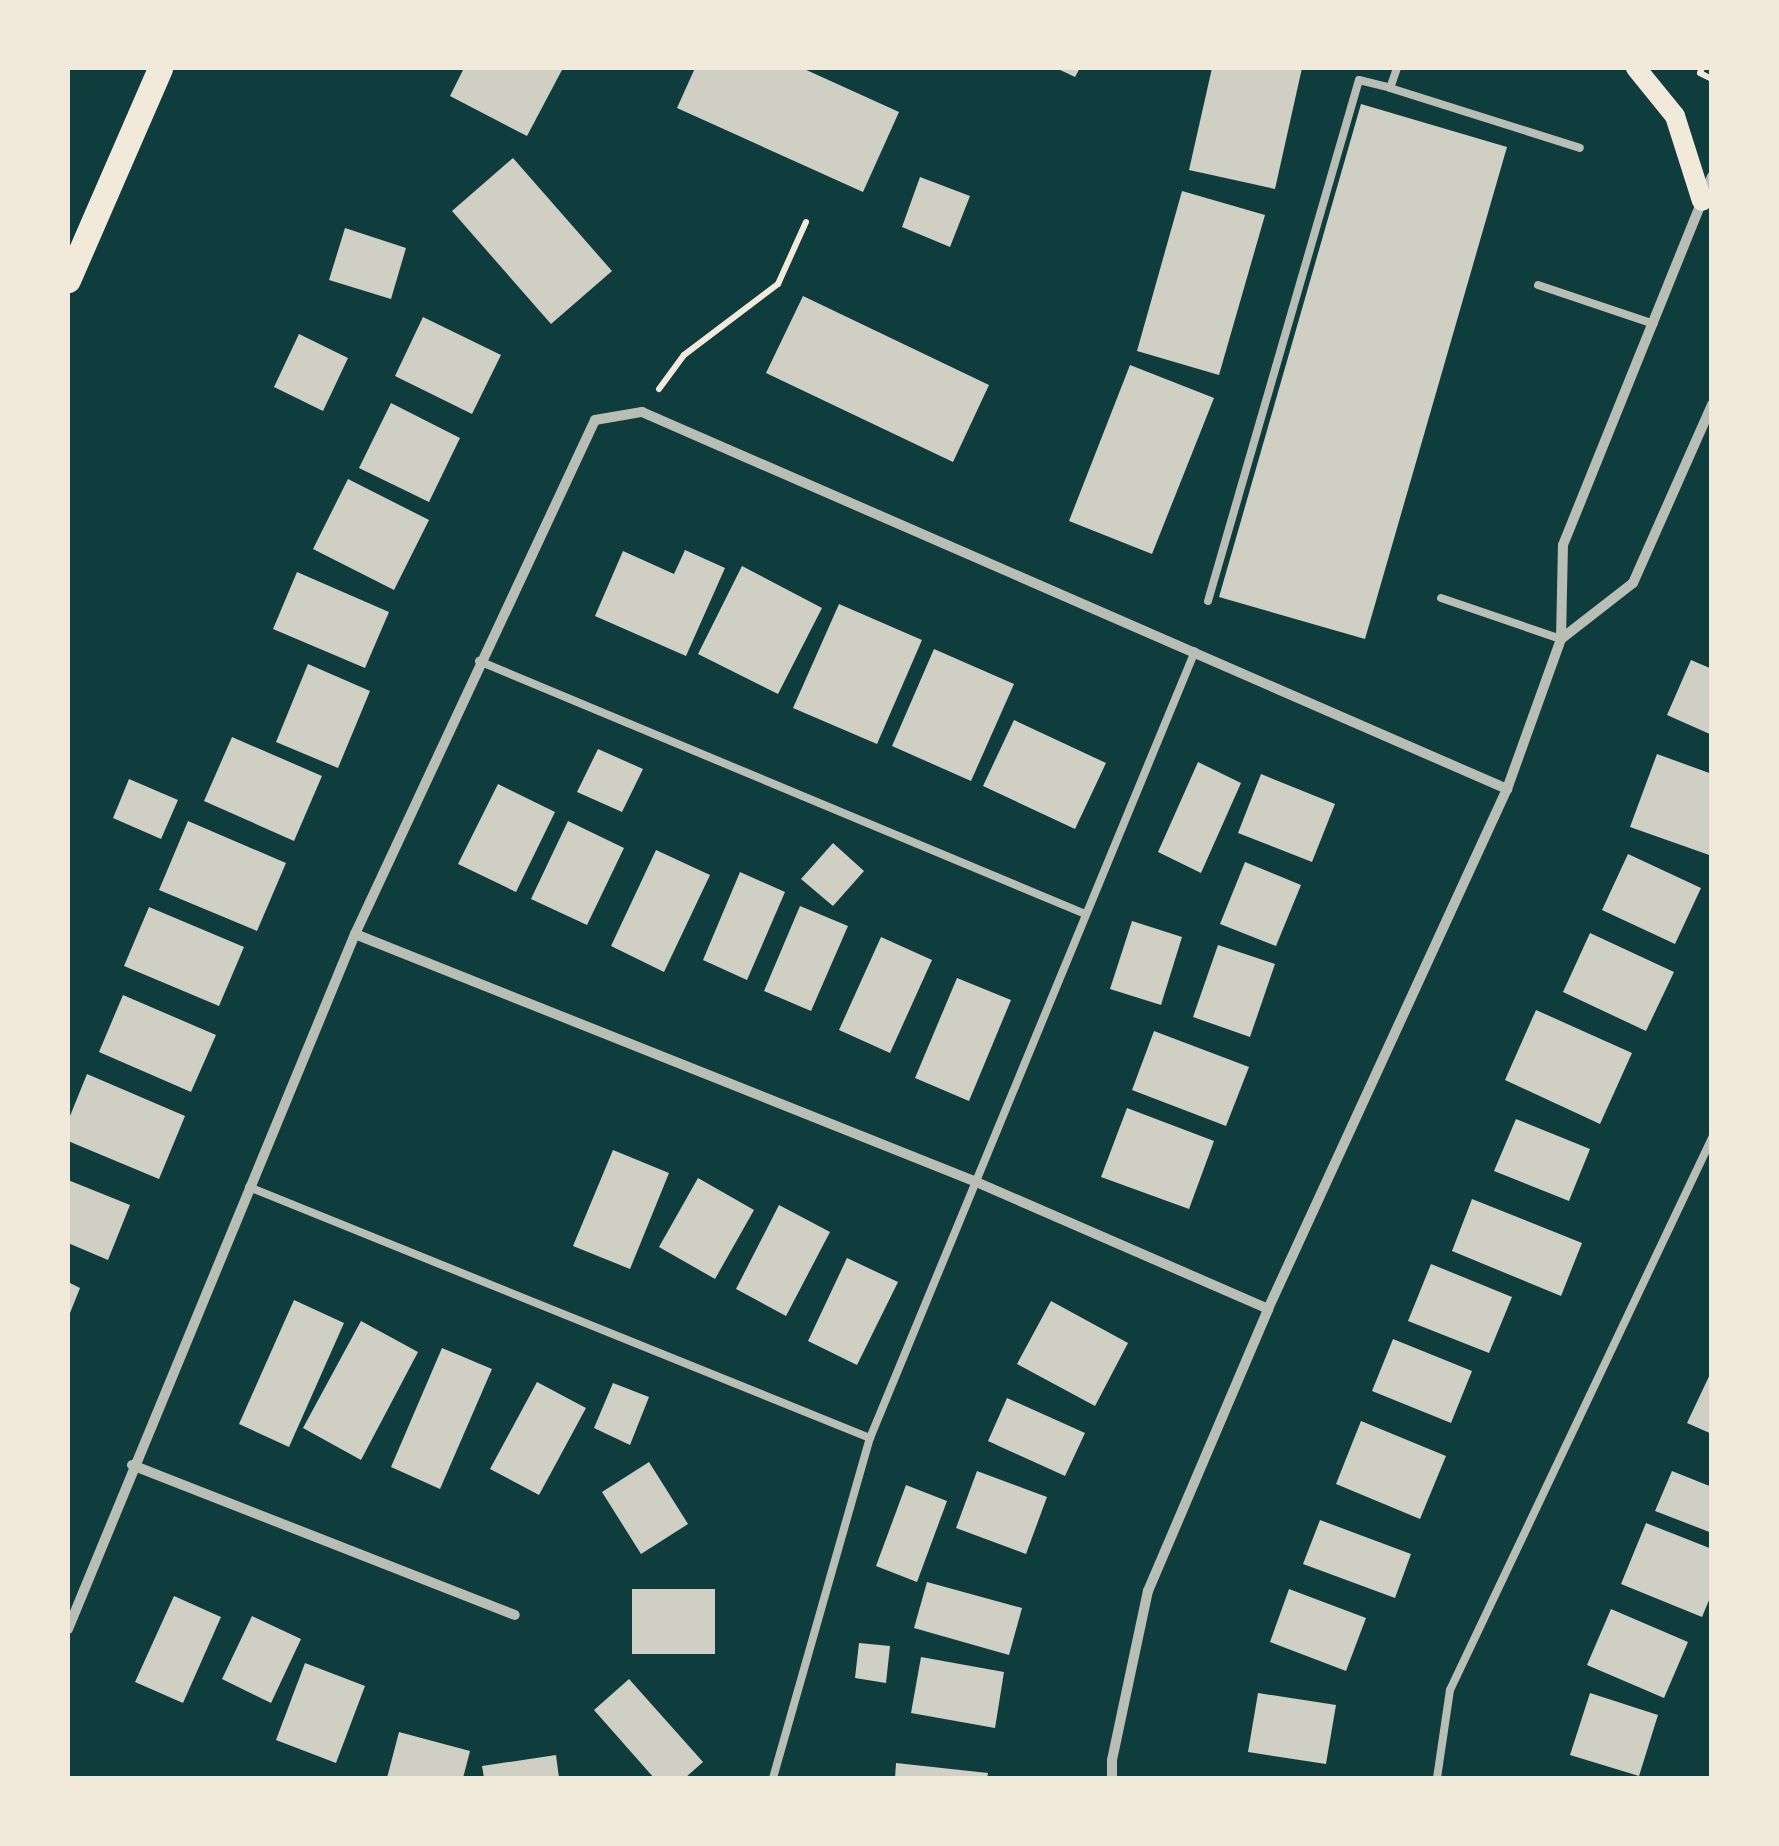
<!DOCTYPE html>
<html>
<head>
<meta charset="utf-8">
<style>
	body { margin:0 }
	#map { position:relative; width:1779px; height:1846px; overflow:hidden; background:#0f3d3e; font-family:"Alegreya Sans",sans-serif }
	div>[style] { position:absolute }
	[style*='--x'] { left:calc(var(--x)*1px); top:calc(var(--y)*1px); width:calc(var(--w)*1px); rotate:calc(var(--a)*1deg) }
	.building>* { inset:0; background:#cfcfc3 }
	.path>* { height:6px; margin:-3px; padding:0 3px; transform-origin:3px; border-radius:3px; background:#f1e9da }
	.service>* { height:8px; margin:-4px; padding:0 4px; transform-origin:4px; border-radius:4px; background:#b8beb3 }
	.minor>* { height:10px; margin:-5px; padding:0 5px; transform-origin:5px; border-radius:5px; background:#b8beb3 }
	.secondary>* { height:20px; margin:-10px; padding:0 10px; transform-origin:10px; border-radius:10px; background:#f1e9da }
	.primary>* { height:25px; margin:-12.5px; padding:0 12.5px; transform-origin:12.5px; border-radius:12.5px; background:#f1e9da }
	span { translate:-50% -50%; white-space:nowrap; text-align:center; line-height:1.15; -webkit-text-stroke:8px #f1e9da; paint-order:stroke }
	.frame { position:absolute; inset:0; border:70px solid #f1e9da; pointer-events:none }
</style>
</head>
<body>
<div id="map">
	<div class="building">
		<i style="clip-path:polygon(464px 68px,563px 68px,527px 136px,450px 96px)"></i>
		<i style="clip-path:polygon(695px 68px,802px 68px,899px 112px,863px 192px,677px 108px)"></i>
		<i style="clip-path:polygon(1056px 68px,1080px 68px,1075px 77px)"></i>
		<i style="clip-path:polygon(1212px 68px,1302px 68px,1275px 189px,1189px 170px)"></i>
		<i style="clip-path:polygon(1361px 104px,1507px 147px,1365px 639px,1219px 597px)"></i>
		<i style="clip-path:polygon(513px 158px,612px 271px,551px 324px,452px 211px)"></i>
		<i style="clip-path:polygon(920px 177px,970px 196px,950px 247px,902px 227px)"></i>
		<i style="clip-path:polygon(1182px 191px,1265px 215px,1219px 375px,1137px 351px)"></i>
		<i style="clip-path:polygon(345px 228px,406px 248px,391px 299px,329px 280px)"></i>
		<i style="clip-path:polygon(803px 296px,989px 385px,953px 462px,766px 373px)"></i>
		<i style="clip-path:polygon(423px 317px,501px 355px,472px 414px,395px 376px)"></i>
		<i style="clip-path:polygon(299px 334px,348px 358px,323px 411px,274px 387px)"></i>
		<i style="clip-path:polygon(1130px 365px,1214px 398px,1152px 554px,1069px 521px)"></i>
		<i style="clip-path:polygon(391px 403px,460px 438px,429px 502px,359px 468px)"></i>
		<i style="clip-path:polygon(348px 479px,429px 520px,394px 590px,313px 549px)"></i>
		<i style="clip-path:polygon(685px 550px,725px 568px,686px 656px,595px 616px,623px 551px,674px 574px)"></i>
		<i style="clip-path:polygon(742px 566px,822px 608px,778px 694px,698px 654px)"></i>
		<i style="clip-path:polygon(297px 572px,389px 612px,365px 668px,273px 629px)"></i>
		<i style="clip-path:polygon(839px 604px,922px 640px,877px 744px,793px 708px)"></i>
		<i style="clip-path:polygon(934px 649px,1014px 684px,971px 781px,892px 746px)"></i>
		<i style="clip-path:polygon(1691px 660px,1712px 669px,1712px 735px,1667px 715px)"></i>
		<i style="clip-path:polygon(308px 664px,370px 691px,338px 768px,276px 742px)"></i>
		<i style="clip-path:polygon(1014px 720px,1106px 763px,1075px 829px,983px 786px)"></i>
		<i style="clip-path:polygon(232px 737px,322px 776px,294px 841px,204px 801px)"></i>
		<i style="clip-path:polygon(598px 749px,643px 769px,622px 812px,577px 792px)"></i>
		<i style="clip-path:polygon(1657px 754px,1712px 774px,1712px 856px,1630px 827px)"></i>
		<i style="clip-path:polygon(1198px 762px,1241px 783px,1201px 873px,1158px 852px)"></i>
		<i style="clip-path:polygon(1261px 774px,1335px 804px,1312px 862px,1238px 833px)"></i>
		<i style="clip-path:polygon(129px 779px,178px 800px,161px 839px,113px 818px)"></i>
		<i style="clip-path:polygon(498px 784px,555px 812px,516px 892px,458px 864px)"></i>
		<i style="clip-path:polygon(188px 821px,286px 863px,257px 931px,159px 890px)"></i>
		<i style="clip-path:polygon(568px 821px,624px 848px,587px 925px,531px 899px)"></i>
		<i style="clip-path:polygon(833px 843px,864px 871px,833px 906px,801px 879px)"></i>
		<i style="clip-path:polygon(656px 850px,710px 875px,664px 972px,611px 946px)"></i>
		<i style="clip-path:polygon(1628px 854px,1701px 888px,1675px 944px,1602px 910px)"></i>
		<i style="clip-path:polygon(1245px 862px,1301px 885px,1276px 946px,1220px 924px)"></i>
		<i style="clip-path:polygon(740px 872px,785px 892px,747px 980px,703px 960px)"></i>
		<i style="clip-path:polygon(800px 906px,848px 926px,811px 1011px,764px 991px)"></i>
		<i style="clip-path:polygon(149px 907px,244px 947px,219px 1006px,124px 966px)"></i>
		<i style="clip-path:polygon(1132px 921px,1182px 937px,1161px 1005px,1110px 989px)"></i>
		<i style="clip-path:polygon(1590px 933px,1674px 972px,1646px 1031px,1563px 992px)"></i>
		<i style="clip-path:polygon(881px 937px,932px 960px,890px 1053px,839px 1030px)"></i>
		<i style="clip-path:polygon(1218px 945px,1275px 964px,1250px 1037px,1193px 1017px)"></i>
		<i style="clip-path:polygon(957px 978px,1011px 1000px,969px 1101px,915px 1078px)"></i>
		<i style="clip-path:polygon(123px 995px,216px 1035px,191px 1092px,99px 1052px)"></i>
		<i style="clip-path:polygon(1536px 1010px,1632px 1053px,1600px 1124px,1505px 1080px)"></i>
		<i style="clip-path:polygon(1154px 1031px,1249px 1067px,1226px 1126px,1132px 1090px)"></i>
		<i style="clip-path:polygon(87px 1074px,185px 1116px,159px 1179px,68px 1141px,68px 1121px)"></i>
		<i style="clip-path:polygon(1127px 1108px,1214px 1141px,1189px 1209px,1101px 1177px)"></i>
		<i style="clip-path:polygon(1516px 1119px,1590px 1149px,1569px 1201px,1494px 1171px)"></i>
		<i style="clip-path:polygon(613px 1150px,669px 1173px,630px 1269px,573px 1246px)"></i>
		<i style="clip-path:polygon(698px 1178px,754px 1210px,715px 1279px,659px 1247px)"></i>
		<i style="clip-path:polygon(68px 1180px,130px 1205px,108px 1260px,68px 1243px)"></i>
		<i style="clip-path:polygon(1472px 1199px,1582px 1243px,1561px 1296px,1452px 1251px)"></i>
		<i style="clip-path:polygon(779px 1205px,830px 1232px,786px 1316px,736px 1289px)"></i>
		<i style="clip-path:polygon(847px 1258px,898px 1282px,857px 1365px,808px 1341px)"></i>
		<i style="clip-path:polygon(1431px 1264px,1512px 1297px,1489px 1353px,1408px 1321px)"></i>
		<i style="clip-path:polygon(68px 1282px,80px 1288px,68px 1318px)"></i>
		<i style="clip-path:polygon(294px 1300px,344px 1323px,289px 1447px,239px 1424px)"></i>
		<i style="clip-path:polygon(1051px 1301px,1128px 1343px,1095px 1406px,1017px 1364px)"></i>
		<i style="clip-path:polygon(361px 1321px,418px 1352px,361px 1460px,303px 1428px)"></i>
		<i style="clip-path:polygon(1393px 1339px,1472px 1371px,1451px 1423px,1372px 1391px)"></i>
		<i style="clip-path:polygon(442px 1348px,492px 1369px,440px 1489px,391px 1467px)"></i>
		<i style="clip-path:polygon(1712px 1370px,1712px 1434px,1687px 1423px)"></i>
		<i style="clip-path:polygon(537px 1382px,586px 1408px,539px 1495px,490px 1469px)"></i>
		<i style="clip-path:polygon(613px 1383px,649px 1397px,630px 1445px,594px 1428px)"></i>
		<i style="clip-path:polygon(1007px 1398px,1085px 1433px,1065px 1476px,988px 1441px)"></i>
		<i style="clip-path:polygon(1361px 1421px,1446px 1456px,1420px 1519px,1336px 1484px)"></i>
		<i style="clip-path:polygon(649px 1462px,688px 1524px,641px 1554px,602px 1492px)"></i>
		<i style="clip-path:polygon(977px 1471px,1047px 1497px,1026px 1554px,956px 1528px)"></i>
		<i style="clip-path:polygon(1672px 1471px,1712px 1487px,1712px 1533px,1655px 1511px)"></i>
		<i style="clip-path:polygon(906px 1485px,947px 1501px,917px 1582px,876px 1566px)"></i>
		<i style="clip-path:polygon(1320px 1520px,1411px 1554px,1395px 1598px,1303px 1564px)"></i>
		<i style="clip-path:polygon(1646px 1523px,1712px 1549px,1712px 1593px,1702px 1617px,1621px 1584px)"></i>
		<i style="clip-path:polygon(927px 1582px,1022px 1608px,1009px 1655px,914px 1628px)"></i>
		<i style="clip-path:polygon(632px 1589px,715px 1589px,715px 1654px,632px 1654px)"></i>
		<i style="clip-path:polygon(1289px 1589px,1366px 1618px,1346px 1671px,1270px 1642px)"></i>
		<i style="clip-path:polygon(174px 1596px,221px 1617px,183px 1703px,135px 1682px)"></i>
		<i style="clip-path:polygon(1611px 1609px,1688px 1642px,1664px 1698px,1587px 1665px)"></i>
		<i style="clip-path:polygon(252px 1616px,301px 1639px,271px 1703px,222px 1679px)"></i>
		<i style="clip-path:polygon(859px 1643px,890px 1646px,886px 1683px,855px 1678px)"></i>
		<i style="clip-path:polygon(921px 1657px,1004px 1672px,995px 1728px,911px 1713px)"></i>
		<i style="clip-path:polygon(305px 1663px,365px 1686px,336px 1763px,276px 1740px)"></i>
		<i style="clip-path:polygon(629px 1679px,703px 1762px,685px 1778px,654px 1778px,594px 1710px)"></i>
		<i style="clip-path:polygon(1258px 1693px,1336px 1705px,1326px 1764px,1248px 1752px)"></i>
		<i style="clip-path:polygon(1590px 1693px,1658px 1715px,1639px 1776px,1570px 1755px)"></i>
		<i style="clip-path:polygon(399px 1732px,470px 1751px,463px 1778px,387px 1778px)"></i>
		<i style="clip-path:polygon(556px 1755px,559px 1778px,484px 1778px,482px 1766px)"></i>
		<i style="clip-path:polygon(896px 1763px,988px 1773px,987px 1778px,895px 1778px)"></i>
	</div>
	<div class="path">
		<i style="--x:1702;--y:68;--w:5;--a:112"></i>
		<i style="--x:1700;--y:73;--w:13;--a:27"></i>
		<i style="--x:659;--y:389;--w:42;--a:-53.7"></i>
		<i style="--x:684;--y:355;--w:118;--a:-37.1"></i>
		<i style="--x:778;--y:284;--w:68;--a:-65.7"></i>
	</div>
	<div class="service">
		<i style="--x:1397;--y:68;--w:21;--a:109"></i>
		<i style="--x:1390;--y:88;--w:199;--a:17.5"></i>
		<i style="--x:1538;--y:285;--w:122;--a:18.6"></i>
		<i style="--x:1441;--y:598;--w:127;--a:18.9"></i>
		<i style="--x:1208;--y:601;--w:542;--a:-73.84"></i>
		<i style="--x:1359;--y:80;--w:32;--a:14"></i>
		<i style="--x:479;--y:661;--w:654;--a:22.65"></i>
		<i style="--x:249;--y:1187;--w:670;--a:22.01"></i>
		<i style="--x:773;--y:1778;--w:354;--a:-74.1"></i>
		<i style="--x:870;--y:1438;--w:851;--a:-67.56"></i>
		<i style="--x:1437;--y:1778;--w:89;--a:-81.6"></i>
		<i style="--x:1450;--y:1690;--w:611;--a:-64.61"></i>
	</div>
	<div class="minor">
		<i style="--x:1561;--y:639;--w:91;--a:-37.9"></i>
		<i style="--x:1633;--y:583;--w:195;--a:-66.1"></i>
		<i style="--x:355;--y:934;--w:666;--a:21.75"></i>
		<i style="--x:974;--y:1181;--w:321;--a:23.5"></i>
		<i style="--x:132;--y:1465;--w:411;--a:21.4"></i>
		<i style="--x:68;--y:1629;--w:752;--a:-67.56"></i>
		<i style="--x:355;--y:934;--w:567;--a:-64.97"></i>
		<i style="--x:595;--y:420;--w:48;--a:-9.7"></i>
		<i style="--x:642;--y:412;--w:944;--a:23.55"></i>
		<i style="--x:1112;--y:1778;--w:18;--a:-90"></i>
		<i style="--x:1112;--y:1760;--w:173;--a:-78"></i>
		<i style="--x:1148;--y:1591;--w:306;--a:-66.9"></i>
		<i style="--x:1268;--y:1309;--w:572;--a:-65.32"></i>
		<i style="--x:1507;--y:789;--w:159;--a:-70.2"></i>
		<i style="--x:1561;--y:639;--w:94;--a:-88.8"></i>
		<i style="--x:1563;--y:545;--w:397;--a:-68"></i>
	</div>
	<div class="secondary">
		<i style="--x:1636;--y:68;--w:62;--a:50.9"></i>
		<i style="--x:1675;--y:116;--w:89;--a:72.4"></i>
	</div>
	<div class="primary">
		<i style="--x:68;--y:280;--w:231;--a:-66.5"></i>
	</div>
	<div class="frame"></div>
</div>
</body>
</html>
